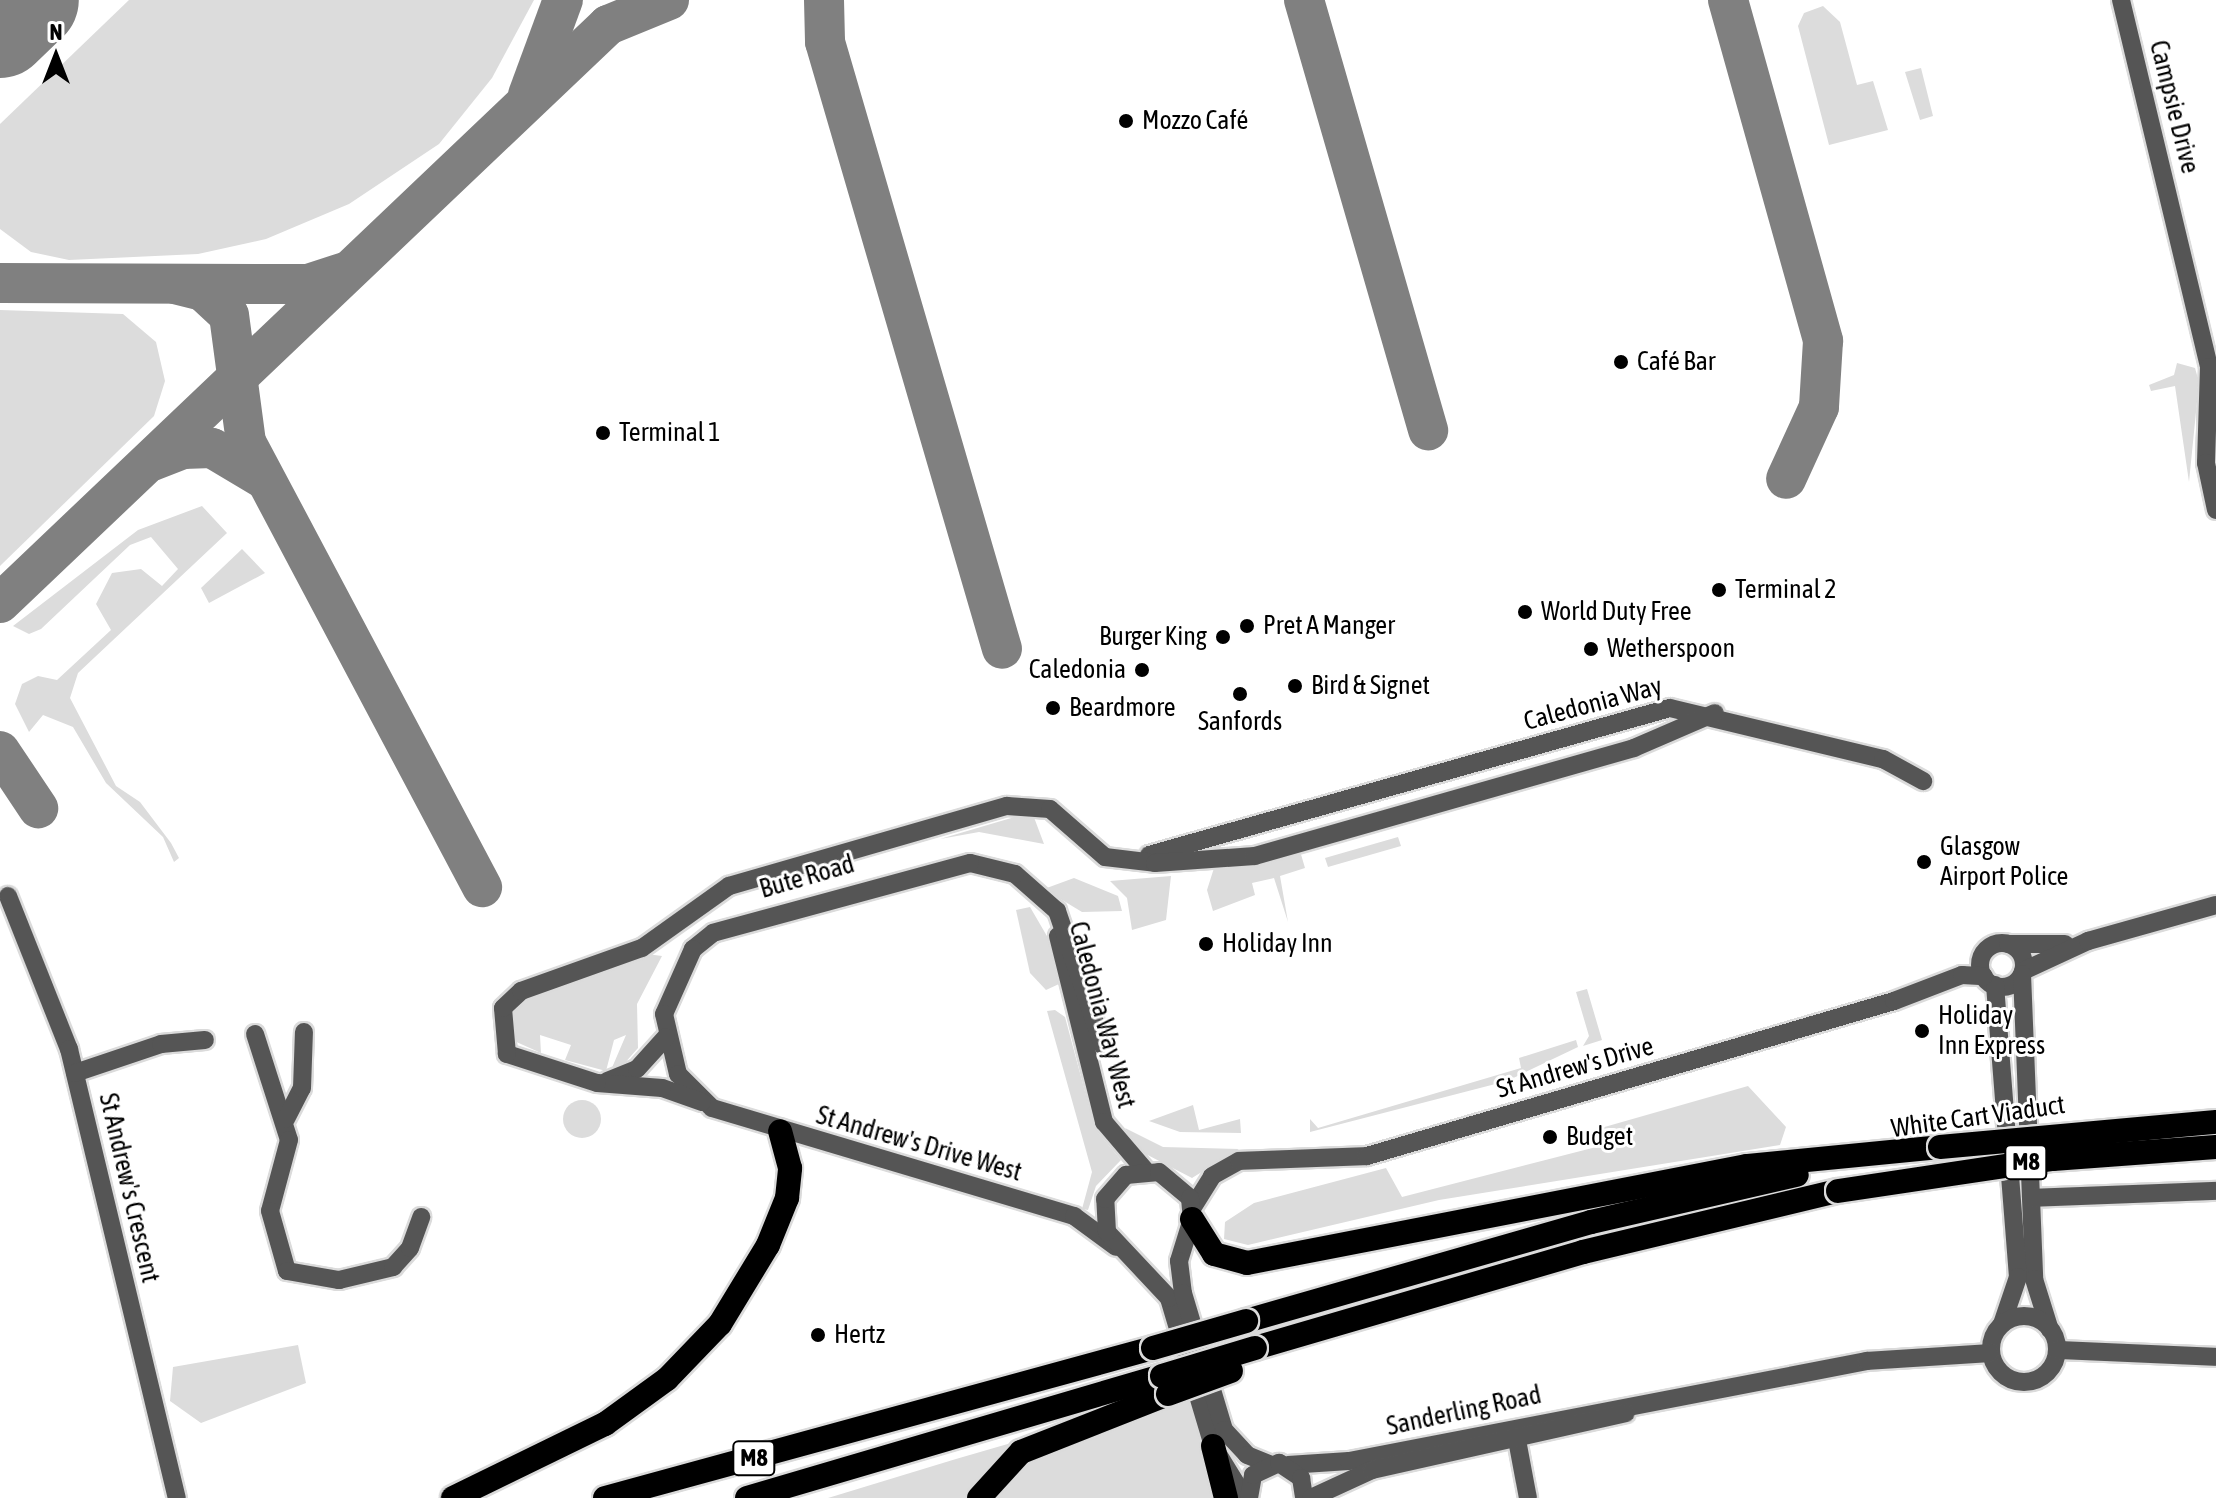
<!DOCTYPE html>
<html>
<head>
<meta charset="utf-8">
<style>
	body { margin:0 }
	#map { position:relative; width:2216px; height:1498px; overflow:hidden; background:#fff; font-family:"Asap Condensed",sans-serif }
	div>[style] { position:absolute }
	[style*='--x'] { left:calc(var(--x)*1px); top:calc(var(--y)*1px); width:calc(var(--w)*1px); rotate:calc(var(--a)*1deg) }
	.green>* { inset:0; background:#dcdcdc }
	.round { border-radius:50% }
	.taxiway>* { height:40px; margin:-20px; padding:0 20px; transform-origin:20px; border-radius:20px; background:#808080 }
	.runway>* { height:100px; margin:-50px; padding:0 50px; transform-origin:50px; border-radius:50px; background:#808080 }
	.roads { filter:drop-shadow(2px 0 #dbdbdb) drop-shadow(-2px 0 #dbdbdb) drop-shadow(0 2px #dbdbdb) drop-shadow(0 -2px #dbdbdb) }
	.minor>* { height:18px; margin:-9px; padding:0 9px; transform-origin:9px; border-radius:9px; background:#555 }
	.minor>.ring { margin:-9px; padding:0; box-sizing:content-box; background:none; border:18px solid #555; border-radius:50% }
	.highway>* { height:24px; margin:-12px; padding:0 12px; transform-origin:12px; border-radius:12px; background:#000 }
	.bridges { filter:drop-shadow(2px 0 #dbdbdb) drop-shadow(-2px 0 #dbdbdb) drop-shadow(0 2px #dbdbdb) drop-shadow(0 -2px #dbdbdb) }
	.highway-bridge>* { height:24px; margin:-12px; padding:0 12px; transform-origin:12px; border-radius:12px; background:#000 }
	.dots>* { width:22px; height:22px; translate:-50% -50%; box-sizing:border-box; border:4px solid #fff; border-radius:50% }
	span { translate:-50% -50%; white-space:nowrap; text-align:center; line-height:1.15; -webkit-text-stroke:6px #fff; paint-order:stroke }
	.shield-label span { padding:2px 6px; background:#fff; border:2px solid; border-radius:6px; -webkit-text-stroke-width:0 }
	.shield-label { font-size:24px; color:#000; font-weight:700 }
	.street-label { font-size:26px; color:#000 }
	.poi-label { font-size:26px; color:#000 }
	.left { translate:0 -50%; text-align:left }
	.right { translate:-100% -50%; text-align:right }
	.north { position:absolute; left:16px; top:16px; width:80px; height:80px; -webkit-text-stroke:6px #fff; paint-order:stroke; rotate:0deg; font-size:22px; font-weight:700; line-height:32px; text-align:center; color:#000 }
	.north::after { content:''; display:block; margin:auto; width:28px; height:36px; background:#000; clip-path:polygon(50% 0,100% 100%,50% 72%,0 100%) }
</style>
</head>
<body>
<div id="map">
	<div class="green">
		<i style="clip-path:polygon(129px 0,534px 0,492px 78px,439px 144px,349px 204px,266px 239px,198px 254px,69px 260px,31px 252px,0 229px,0 124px)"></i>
		<i style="clip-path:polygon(1823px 6px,1840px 22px,1857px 85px,1873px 81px,1888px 130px,1829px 145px,1798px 26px,1804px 13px)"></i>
		<i style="clip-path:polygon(1921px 68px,1933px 116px,1920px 120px,1905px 72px)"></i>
		<i style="clip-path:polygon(0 310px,123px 314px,156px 342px,165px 381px,154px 416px,0 566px)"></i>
		<i style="clip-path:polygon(2177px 363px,2195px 368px,2199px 382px,2189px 482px,2175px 386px,2151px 391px,2149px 385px,2174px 375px)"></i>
		<i style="clip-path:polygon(202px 506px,227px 533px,78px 673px,70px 698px,116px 786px,140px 802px,171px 843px,179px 858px,174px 862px,163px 837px,106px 783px,73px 727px,43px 715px,29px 732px,15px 704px,22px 684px,38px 676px,57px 680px,111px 630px,96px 604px,112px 573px,141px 569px,162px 586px,178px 569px,151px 537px,130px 545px,41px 629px,29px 634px,13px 626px,138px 530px)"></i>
		<i style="clip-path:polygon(242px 549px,265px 573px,209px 603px,201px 588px)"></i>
		<i style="clip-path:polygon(1032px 812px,1044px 844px,979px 832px,940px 839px)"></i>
		<i style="clip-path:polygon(1398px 837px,1401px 846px,1328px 867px,1325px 858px)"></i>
		<i style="clip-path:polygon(1300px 851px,1305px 868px,1280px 876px,1288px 922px,1274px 878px,1252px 883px,1255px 895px,1213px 911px,1207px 890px,1214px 868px)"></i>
		<i style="clip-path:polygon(1171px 876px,1166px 920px,1132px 930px,1127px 898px,1110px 881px)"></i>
		<i style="clip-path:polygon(1074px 878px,1118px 896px,1122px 911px,1082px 912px,1044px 889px)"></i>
		<i style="clip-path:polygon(1030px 907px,1051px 943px,1059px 984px,1046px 990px,1030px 973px,1016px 910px)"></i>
		<i style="clip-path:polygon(647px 954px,662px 956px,637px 1004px,638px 1048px,623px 1065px,611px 1070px,626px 1035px,614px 1040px,606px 1071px,565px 1060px,571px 1045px,540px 1035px,541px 1053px,512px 1040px,512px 1013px,523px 999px)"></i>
		<i style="clip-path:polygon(1587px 989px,1602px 1040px,1583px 1046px,1589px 1036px,1576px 992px)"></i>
		<i style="clip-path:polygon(1055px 1010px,1065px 1017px,1095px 1129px,1121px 1160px,1096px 1186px,1088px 1210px,1082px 1209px,1092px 1172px,1047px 1011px)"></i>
		<i style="clip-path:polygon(1576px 1040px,1578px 1047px,1507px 1081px,1310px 1132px,1310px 1119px,1318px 1128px,1521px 1068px,1519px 1058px)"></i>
		<i style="clip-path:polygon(1748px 1086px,1786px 1127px,1780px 1145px,1439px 1200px,1248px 1245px,1224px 1239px,1225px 1222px,1254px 1203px,1386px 1168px,1402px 1197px,1604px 1145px,1601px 1128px)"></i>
		<i class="round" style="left:563px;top:1100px;width:38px;height:38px"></i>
		<i style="clip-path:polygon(1193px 1105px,1199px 1130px,1240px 1119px,1241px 1133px,1180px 1132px,1149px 1121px)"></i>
		<i style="clip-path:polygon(1125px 1128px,1163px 1147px,1239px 1149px,1192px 1178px,1138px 1150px)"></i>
		<i style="clip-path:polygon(298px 1345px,306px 1383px,201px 1423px,170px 1401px,173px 1367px)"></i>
		<i style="clip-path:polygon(1192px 1400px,1220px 1498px,989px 1498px,1034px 1453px)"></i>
		<i style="clip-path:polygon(1021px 1440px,969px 1498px,828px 1498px,956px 1459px)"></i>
	</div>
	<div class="taxiway">
		<i style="--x:824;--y:0;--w:42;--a:88.6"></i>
		<i style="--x:825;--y:42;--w:632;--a:73.74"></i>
		<i style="--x:1304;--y:0;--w:448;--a:73.9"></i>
		<i style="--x:1728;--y:0;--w:354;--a:74.4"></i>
		<i style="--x:1823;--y:341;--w:66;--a:93.5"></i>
		<i style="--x:1819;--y:407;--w:79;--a:114.6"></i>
		<i style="--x:528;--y:95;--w:101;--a:-69.8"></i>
		<i style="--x:0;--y:283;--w:308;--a:0.2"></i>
		<i style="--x:308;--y:284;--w:39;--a:-18"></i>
		<i style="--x:175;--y:284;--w:29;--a:14"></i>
		<i style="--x:203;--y:291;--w:35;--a:43"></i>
		<i style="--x:229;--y:315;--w:128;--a:82.4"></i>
		<i style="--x:246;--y:442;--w:504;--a:62.06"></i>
		<i style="--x:152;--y:461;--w:33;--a:-21"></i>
		<i style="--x:183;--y:449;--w:29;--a:-2"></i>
		<i style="--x:212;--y:448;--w:61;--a:30.8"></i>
		<i style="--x:0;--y:603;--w:839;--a:-43.55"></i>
		<i style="--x:608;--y:25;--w:66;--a:-22.3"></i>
		<i style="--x:0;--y:751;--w:69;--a:56.3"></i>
	</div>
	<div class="runway">
		<i style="--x:0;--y:28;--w:40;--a:-44"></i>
	</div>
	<div class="roads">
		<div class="minor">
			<i style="--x:2121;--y:0;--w:377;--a:76.5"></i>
			<i style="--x:2209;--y:367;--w:96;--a:91.8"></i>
			<i style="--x:2206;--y:463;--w:48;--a:78"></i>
			<i style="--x:1149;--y:855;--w:541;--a:-15.76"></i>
			<i style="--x:1670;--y:708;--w:219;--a:13.5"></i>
			<i style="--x:1883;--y:759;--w:46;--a:28.8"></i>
			<i style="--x:8;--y:896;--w:165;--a:68.3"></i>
			<i style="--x:69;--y:1049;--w:462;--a:76.5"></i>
			<i style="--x:1058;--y:936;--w:192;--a:76.1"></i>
			<i style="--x:1104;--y:1122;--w:63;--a:49.5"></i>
			<i class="ring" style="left:1980px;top:943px;width:26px;height:26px"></i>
			<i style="--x:2008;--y:944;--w:57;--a:0"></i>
			<i style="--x:2023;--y:971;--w:72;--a:-24.8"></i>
			<i style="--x:2088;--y:941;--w:133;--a:-15.7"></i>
			<i style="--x:2022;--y:974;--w:305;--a:87.7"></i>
			<i style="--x:2034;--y:1279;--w:53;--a:72.6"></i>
			<i style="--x:1995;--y:985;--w:293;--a:85.5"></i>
			<i style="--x:2018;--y:1277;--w:50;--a:108.8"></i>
			<i style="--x:255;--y:1034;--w:111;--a:72.2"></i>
			<i style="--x:289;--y:1140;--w:73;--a:105"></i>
			<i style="--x:270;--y:1211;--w:62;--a:74.2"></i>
			<i style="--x:287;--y:1271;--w:53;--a:9.8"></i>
			<i style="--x:339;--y:1280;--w:56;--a:-13.5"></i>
			<i style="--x:393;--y:1267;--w:25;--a:-48"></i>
			<i style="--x:410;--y:1248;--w:33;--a:-70"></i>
			<i style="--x:1103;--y:1046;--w:143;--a:-108.8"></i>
			<i style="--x:1057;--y:911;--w:56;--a:-138.6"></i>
			<i style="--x:1015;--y:874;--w:46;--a:-166.3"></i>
			<i style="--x:970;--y:863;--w:266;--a:164.8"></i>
			<i style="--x:713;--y:933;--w:26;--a:141"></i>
			<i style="--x:693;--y:949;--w:71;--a:114"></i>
			<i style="--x:664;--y:1014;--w:62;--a:76.9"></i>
			<i style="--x:678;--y:1074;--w:48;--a:45"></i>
			<i style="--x:712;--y:1108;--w:378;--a:16.6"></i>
			<i style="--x:1074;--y:1216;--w:52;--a:36.4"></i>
			<i style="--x:75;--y:1073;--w:91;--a:-18.6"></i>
			<i style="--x:161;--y:1044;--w:44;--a:-5.2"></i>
			<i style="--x:607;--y:1081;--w:32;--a:-22"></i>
			<i style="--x:637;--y:1069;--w:43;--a:-47.8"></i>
			<i style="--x:702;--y:1102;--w:42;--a:-160.7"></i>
			<i style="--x:662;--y:1088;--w:65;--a:-175.6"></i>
			<i style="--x:597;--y:1083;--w:95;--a:-162.1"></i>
			<i style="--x:507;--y:1054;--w:46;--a:-95"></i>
			<i style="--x:503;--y:1008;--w:25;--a:-43"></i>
			<i style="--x:521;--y:991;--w:128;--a:-19.6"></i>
			<i style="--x:642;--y:948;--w:107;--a:-35.5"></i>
			<i style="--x:729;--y:886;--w:289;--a:-16.1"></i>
			<i style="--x:1007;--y:806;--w:43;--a:4"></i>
			<i style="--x:1050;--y:809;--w:73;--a:41.1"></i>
			<i style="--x:1105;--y:857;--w:50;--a:6.8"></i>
			<i style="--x:1155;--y:863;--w:100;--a:-4"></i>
			<i style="--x:1255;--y:856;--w:394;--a:-15.9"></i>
			<i style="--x:1634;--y:748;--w:88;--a:-23.4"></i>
			<i style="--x:286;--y:1119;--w:35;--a:-63"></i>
			<i style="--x:302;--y:1088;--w:56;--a:-88"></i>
			<i style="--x:2031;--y:1198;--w:185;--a:-2.2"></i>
			<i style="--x:1193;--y:1207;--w:36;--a:-58"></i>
			<i style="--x:1212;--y:1176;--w:31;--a:-29"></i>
			<i style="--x:1239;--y:1161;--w:128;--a:-2.2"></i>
			<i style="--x:1367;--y:1156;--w:549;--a:-16.39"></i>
			<i style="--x:1894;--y:1001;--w:73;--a:-20.9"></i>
			<i style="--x:1962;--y:975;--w:22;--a:3"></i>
			<i class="ring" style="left:1991px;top:1316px;width:48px;height:48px"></i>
			<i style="--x:2057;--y:1350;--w:159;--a:2.5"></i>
			<i style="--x:1517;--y:1440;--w:59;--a:79.3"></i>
			<i style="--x:1288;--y:1465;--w:61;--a:-3.8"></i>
			<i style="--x:1349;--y:1461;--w:528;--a:-10.93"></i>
			<i style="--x:1867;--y:1361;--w:123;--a:-3.7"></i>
			<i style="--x:1245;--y:1498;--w:61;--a:-121.6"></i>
			<i style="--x:1213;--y:1446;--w:154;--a:-106.6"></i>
			<i style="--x:1169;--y:1298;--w:91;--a:-133.2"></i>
			<i style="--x:1107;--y:1232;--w:33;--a:-93"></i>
			<i style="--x:1105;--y:1199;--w:32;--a:-49"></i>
			<i style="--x:1126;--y:1175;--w:33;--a:-5"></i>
			<i style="--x:1159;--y:1172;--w:40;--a:40"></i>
			<i style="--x:1190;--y:1198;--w:21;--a:85"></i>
			<i style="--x:1192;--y:1219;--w:44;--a:107.2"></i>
			<i style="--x:1179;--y:1261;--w:32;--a:83"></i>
			<i style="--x:1183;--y:1293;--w:143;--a:73.3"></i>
			<i style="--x:1224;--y:1430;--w:34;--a:47"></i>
			<i style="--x:1247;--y:1455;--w:24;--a:22"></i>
			<i style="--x:1249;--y:1498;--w:23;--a:-80"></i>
			<i style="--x:1253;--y:1475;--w:29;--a:-25"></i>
			<i style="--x:1279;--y:1463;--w:27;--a:34"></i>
			<i style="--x:1301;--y:1478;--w:20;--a:81"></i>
			<i style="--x:1311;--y:1498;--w:67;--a:-24.7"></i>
			<i style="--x:1372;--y:1470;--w:260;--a:-12.6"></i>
		</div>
		<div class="highway">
			<i style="--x:1192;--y:1219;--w:41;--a:57.8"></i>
			<i style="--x:1214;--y:1254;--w:34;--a:15"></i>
			<i style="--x:1247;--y:1263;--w:509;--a:-10.98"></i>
			<i style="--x:1747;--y:1166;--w:194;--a:-5.6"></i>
			<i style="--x:1246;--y:1321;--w:359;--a:-16"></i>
			<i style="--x:1591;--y:1222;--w:211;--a:-12.9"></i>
			<i style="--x:1255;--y:1348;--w:342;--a:-16.3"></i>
			<i style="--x:1583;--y:1252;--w:262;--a:-13.5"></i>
			<i style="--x:1213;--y:1446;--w:54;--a:76"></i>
			<i style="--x:453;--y:1498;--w:169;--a:-26"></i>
			<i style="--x:605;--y:1424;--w:77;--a:-36"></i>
			<i style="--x:667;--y:1379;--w:76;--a:-46.1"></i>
			<i style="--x:720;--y:1324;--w:92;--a:-58.7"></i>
			<i style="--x:768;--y:1245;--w:51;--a:-68"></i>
			<i style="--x:787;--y:1198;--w:30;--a:-84"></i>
			<i style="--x:790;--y:1168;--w:38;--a:-105"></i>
			<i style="--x:605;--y:1498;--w:568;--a:-15.31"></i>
			<i style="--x:747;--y:1498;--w:433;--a:-16.4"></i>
			<i style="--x:979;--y:1498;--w:62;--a:-47.6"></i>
			<i style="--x:1021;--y:1452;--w:158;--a:-21.5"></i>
		</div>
	</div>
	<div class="bridges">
		<div class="highway-bridge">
			<i style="--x:1940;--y:1147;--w:277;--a:-5.2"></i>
			<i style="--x:1838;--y:1191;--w:217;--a:-8.5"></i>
			<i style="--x:2053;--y:1159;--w:163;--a:-4.2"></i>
			<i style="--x:1153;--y:1348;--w:97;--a:-16.2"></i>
			<i style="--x:1162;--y:1376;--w:97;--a:-16.8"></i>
			<i style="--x:1168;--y:1394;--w:67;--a:-20.1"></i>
		</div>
	</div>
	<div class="dots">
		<i style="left:1126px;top:121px;background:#000"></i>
		<i style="left:1621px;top:362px;background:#000"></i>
		<i style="left:603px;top:433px;background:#000"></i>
		<i style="left:1719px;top:590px;background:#000"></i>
		<i style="left:1525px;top:612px;background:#000"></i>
		<i style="left:1247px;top:626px;background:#000"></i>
		<i style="left:1223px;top:637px;background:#000"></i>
		<i style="left:1591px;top:649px;background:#000"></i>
		<i style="left:1142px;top:670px;background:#000"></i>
		<i style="left:1295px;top:686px;background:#000"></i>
		<i style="left:1240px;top:694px;background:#000"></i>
		<i style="left:1053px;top:708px;background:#000"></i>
		<i style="left:1924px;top:862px;background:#000"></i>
		<i style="left:1206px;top:944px;background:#000"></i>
		<i style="left:1922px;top:1031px;background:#000"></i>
		<i style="left:1550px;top:1137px;background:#000"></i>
		<i style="left:818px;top:1335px;background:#000"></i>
	</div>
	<div class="shield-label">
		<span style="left:2026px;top:1162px">M8</span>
		<span style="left:754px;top:1458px">M8</span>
	</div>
	<div class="street-label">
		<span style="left:2174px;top:107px;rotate:76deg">Campsie Drive</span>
		<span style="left:1593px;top:704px;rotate:-15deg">Caledonia Way</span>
		<span style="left:807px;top:877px;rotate:-16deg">Bute Road</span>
		<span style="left:1102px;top:1015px;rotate:75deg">Caledonia Way West</span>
		<span style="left:1575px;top:1068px;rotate:-16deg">St Andrew's Drive</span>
		<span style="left:1978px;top:1117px;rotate:-8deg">White Cart Viaduct</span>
		<span style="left:919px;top:1144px;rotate:16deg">St Andrew's Drive West</span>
		<span style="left:129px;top:1188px;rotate:77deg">St Andrew's Crescent</span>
		<span style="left:1464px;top:1411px;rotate:-12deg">Sanderling Road</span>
	</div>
	<div class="poi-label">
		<span class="left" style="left:1142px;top:121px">Mozzo Café</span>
		<span class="left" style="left:1637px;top:362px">Café Bar</span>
		<span class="left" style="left:619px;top:433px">Terminal 1</span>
		<span class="left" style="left:1735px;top:590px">Terminal 2</span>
		<span class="left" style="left:1541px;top:612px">World Duty Free</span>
		<span class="left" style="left:1263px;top:626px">Pret A Manger</span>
		<span class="right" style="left:1207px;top:637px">Burger King</span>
		<span class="left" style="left:1607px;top:649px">Wetherspoon</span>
		<span class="right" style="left:1126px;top:670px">Caledonia</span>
		<span class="left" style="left:1311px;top:686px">Bird &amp; Signet</span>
		<span class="left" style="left:1069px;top:708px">Beardmore</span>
		<span style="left:1240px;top:722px">Sanfords</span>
		<span class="left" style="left:1940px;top:862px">Glasgow<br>Airport Police</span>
		<span class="left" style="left:1222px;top:944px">Holiday Inn</span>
		<span class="left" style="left:1938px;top:1031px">Holiday<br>Inn Express</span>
		<span class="left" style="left:1566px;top:1137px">Budget</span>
		<span class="left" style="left:834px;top:1335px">Hertz</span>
	</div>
	<div class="north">N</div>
</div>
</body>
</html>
